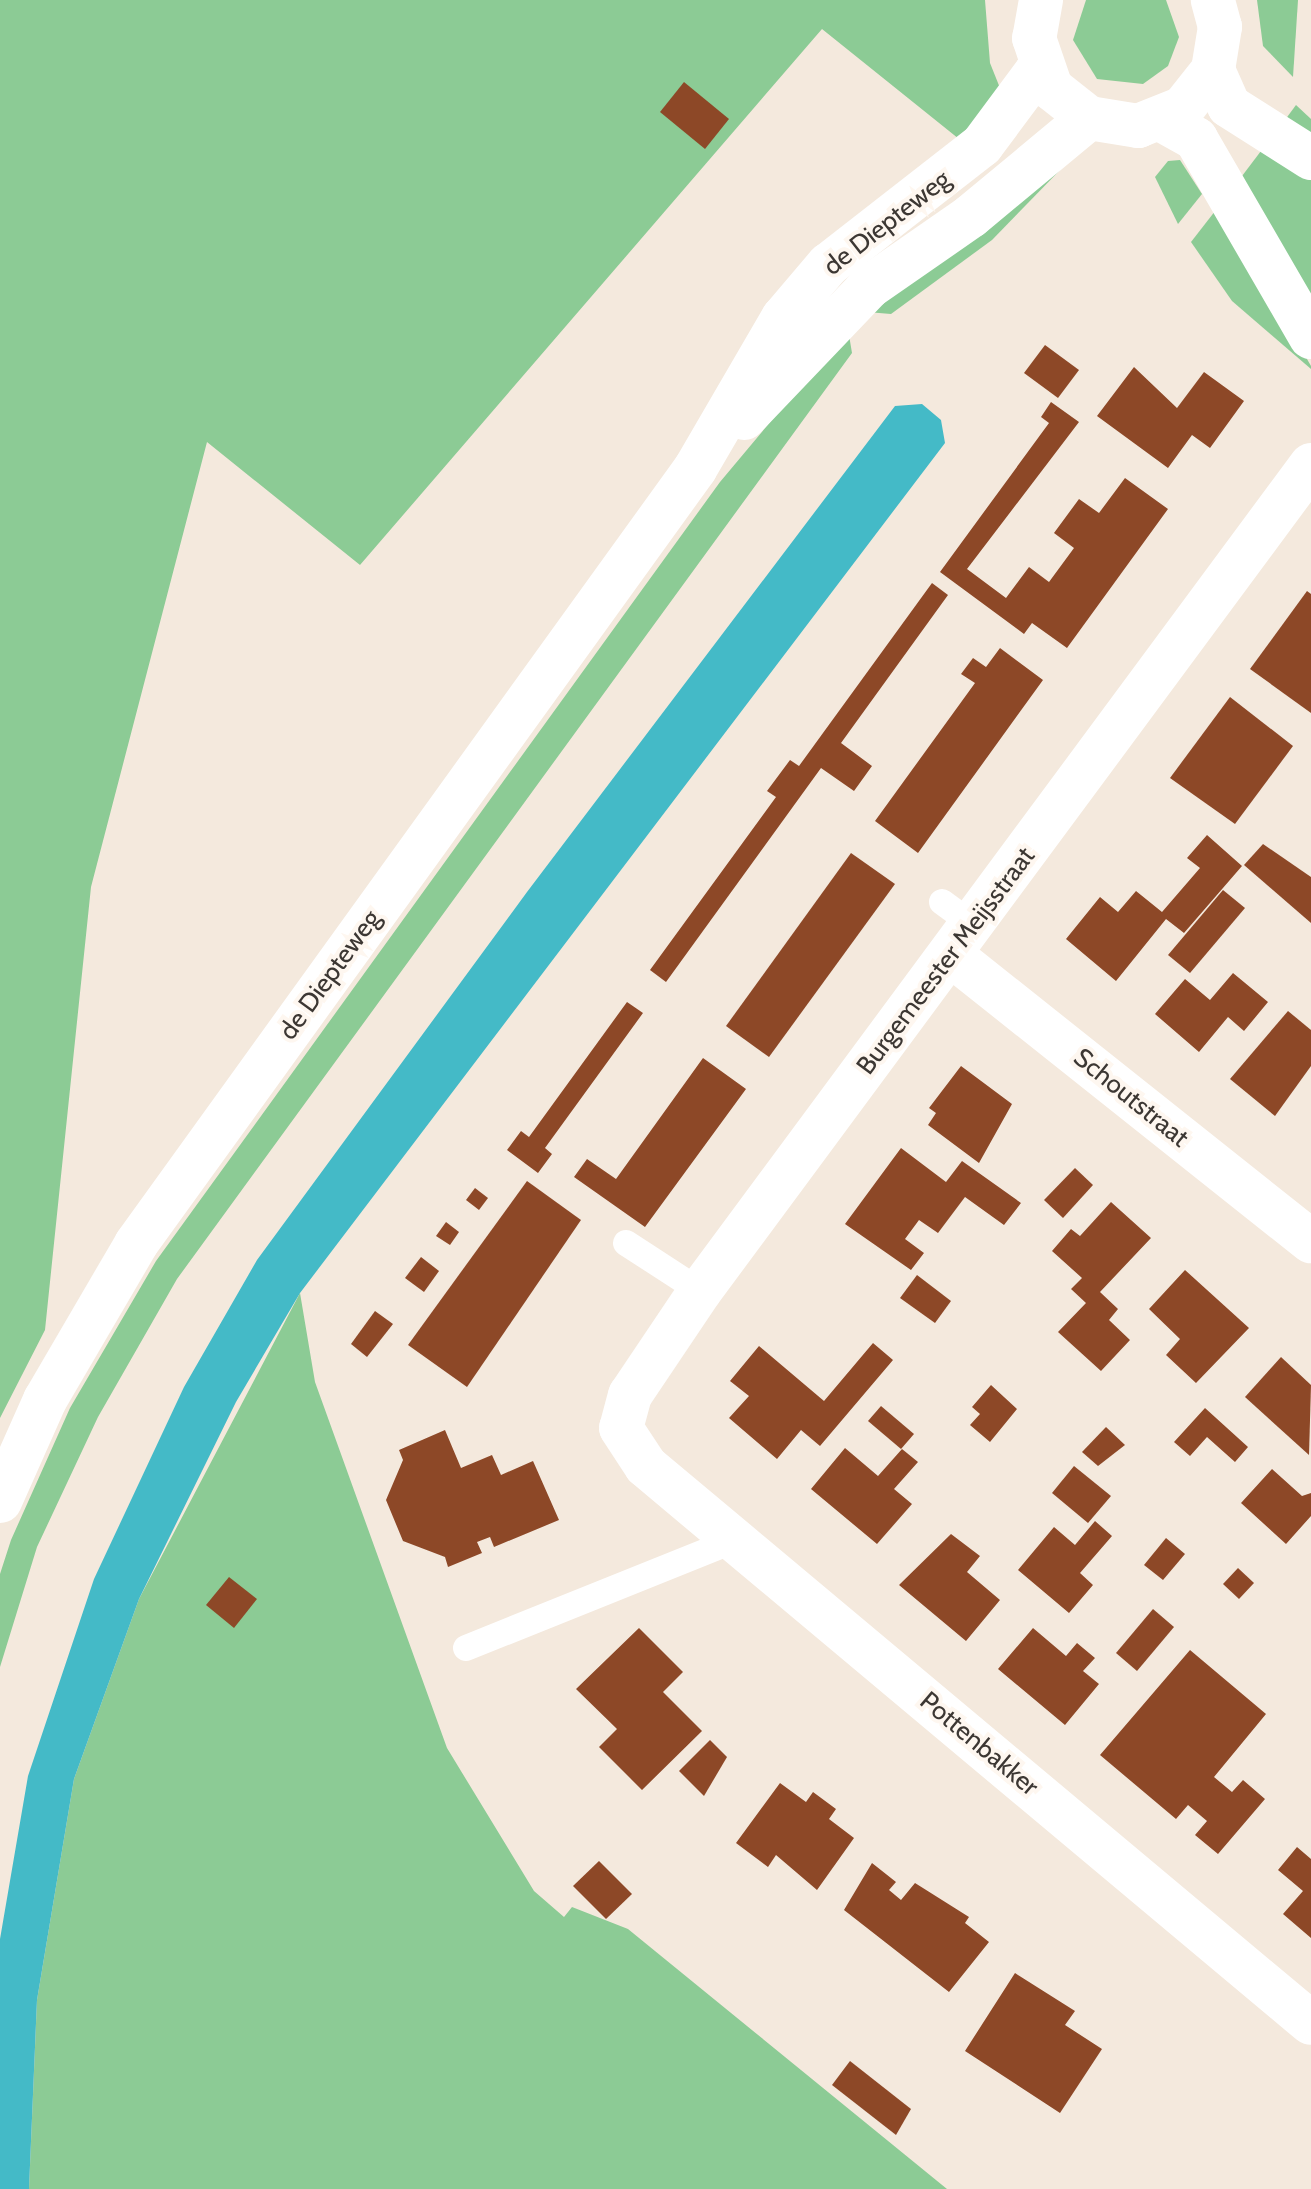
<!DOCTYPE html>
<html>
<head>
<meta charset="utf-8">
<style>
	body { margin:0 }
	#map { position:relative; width:1311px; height:2189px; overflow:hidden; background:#f4e9dd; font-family:Cabin,sans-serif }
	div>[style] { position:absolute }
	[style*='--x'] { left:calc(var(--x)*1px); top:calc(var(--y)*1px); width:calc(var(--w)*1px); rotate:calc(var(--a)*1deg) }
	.green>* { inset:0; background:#8ccb95 }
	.water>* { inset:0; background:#44bac7 }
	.building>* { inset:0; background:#8d4827 }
	.service>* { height:26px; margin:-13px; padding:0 13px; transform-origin:13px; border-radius:13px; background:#fff }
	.minor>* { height:44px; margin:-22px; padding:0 22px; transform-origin:22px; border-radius:22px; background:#fff }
	.tertiary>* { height:44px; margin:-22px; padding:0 22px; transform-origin:22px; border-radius:22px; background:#fff }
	span { translate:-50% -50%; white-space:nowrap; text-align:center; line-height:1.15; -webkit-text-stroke:8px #fef7f0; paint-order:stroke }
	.street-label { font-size:26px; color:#3c3733 }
</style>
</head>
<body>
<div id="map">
	<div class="green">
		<i style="clip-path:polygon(0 0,985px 0,990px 63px,1002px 93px,964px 143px,822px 29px,360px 565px,207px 442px,91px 887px,45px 1330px,0 1418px)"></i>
		<i style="clip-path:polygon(1086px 0,1166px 0,1179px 37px,1168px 66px,1143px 84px,1097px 79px,1073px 40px)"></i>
		<i style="clip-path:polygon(1257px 0,1298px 0,1293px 77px,1263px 46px)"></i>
		<i style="clip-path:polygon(1296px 105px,1311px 119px,1311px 142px,1282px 124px)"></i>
		<i style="clip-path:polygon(1264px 147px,1311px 176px,1311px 309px,1239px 180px)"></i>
		<i style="clip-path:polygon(1180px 160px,1202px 194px,1178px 224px,1155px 177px,1168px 161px)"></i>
		<i style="clip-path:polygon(1064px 166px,992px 240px,891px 314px,867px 312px)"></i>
		<i style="clip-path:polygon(1219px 206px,1311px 366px,1311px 369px,1232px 301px,1191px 242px)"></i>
		<i style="clip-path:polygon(848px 329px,852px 353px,177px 1279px,98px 1417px,37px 1547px,0 1667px,0 1574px,11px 1540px,70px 1408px,156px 1261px,720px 482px)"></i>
		<i style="clip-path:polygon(300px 1293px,315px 1382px,447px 1748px,534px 1891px,564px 1917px,572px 1907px,628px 1929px,947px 2189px,29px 2189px,37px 2000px,74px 1779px,139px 1599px)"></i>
	</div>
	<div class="water">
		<i style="clip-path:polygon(922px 404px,941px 420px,945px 443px,300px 1293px,236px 1402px,139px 1599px,74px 1779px,37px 2000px,29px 2189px,0 2189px,0 1939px,28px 1776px,94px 1579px,184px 1387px,257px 1260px,527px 892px,895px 406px)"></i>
	</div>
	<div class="building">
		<i style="clip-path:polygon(684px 82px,729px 119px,705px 149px,660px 112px)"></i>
		<i style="clip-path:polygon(1045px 345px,1079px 370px,1058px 398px,1024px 373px)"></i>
		<i style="clip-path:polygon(1134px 367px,1177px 408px,1204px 372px,1244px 401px,1210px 448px,1192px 435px,1168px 468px,1097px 416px)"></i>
		<i style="clip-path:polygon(1051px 402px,1079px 422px,967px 569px,1006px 598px,1029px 567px,1049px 582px,1074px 548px,1054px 533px,1079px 499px,1099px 513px,1125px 478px,1168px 509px,1067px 648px,1032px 623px,1024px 634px,940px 572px,1049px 423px,1041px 417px)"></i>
		<i style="clip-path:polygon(932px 583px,948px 595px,841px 743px,872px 766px,854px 791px,821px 768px,666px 982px,650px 970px,776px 797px,767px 791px,790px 760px,799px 766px)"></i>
		<i style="clip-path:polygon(1307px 591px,1311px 594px,1311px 713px,1250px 669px)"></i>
		<i style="clip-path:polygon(1000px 648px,1043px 680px,918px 853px,875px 821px,975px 683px,961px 674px,973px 658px,986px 667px)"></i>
		<i style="clip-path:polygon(1230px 697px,1293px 746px,1235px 824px,1170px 778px)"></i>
		<i style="clip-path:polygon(1207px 835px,1242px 866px,1184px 933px,1166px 919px,1116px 981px,1066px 939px,1100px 897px,1118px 912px,1136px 891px,1162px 912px,1200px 868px,1187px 858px)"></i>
		<i style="clip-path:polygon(1263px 844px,1311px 877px,1311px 923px,1244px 865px)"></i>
		<i style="clip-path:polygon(851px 853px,895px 884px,769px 1057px,726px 1026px)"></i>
		<i style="clip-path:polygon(1223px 890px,1245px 908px,1190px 973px,1168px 955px)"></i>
		<i style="clip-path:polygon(1233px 973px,1268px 1002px,1244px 1031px,1228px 1017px,1199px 1052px,1155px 1014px,1185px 979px,1210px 1000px)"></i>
		<i style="clip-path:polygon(627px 1002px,643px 1013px,545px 1148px,552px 1154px,538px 1173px,507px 1150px,521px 1131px,529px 1137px)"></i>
		<i style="clip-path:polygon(1288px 1011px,1311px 1030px,1311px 1066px,1275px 1116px,1230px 1079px)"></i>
		<i style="clip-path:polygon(703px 1058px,746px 1089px,645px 1227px,574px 1177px,587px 1159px,616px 1179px)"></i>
		<i style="clip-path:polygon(961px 1066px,1012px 1104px,979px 1163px,928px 1125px,936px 1113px,929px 1108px)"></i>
		<i style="clip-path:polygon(901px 1148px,946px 1182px,962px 1161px,1021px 1203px,1004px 1225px,965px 1197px,938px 1233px,919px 1220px,905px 1239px,924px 1253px,911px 1270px,845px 1224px)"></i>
		<i style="clip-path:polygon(1075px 1168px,1093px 1185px,1063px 1218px,1044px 1200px)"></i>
		<i style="clip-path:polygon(527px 1181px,581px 1220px,467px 1387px,408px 1345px)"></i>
		<i style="clip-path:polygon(475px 1188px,488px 1198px,479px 1210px,466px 1200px)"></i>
		<i style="clip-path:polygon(1111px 1202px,1151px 1238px,1100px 1292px,1118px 1309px,1109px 1320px,1130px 1340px,1101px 1371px,1058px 1332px,1086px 1303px,1071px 1289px,1082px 1278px,1052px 1251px,1071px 1229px,1080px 1236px)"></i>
		<i style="clip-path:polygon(446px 1222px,459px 1232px,450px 1245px,436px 1236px)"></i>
		<i style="clip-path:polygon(421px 1257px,439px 1271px,424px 1292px,405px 1278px)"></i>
		<i style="clip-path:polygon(1185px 1270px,1249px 1328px,1196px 1383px,1166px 1355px,1180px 1339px,1149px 1309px)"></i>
		<i style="clip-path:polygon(917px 1275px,951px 1301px,935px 1323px,900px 1298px)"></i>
		<i style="clip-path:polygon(375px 1311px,393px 1324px,367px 1357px,351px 1344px)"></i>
		<i style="clip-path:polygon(873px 1343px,893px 1360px,820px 1446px,801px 1430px,777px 1459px,729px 1418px,749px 1396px,730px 1381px,759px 1346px,824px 1401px)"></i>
		<i style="clip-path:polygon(1281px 1357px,1311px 1385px,1309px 1455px,1245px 1397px)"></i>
		<i style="clip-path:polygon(991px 1385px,1017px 1409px,990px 1442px,970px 1425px,980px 1414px,972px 1407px)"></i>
		<i style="clip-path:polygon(881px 1406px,914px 1434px,901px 1449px,868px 1421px)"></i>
		<i style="clip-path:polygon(1205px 1408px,1248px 1447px,1235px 1462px,1207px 1437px,1190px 1456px,1174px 1442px)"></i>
		<i style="clip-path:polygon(1106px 1427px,1125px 1445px,1098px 1466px,1082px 1452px)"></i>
		<i style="clip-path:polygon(445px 1430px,461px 1468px,492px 1455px,501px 1475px,533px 1461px,559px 1520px,494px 1547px,490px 1537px,477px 1542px,482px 1553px,448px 1567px,445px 1557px,403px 1541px,386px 1500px,403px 1460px,399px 1450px)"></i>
		<i style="clip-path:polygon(845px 1448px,878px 1476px,902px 1449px,918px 1462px,894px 1489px,912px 1504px,877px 1544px,811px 1489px)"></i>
		<i style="clip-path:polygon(1074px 1466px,1111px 1496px,1088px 1523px,1052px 1493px)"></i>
		<i style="clip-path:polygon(1272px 1469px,1302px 1496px,1311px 1493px,1311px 1516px,1286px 1544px,1241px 1503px)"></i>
		<i style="clip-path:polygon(1095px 1521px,1112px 1536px,1080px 1573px,1093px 1585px,1069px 1613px,1018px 1570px,1054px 1527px,1075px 1545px)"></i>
		<i style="clip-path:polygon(951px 1534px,980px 1556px,967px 1572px,1000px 1600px,966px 1641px,899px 1585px)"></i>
		<i style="clip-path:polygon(1166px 1538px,1185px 1554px,1163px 1580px,1144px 1565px)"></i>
		<i style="clip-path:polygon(1238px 1568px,1254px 1583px,1239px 1599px,1223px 1584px)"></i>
		<i style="clip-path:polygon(229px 1577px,257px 1599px,234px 1628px,206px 1605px)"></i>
		<i style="clip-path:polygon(1153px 1609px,1174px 1627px,1137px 1671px,1116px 1653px)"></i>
		<i style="clip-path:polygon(639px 1628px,683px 1672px,663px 1692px,702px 1731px,642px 1790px,599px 1747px,617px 1729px,576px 1689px)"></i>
		<i style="clip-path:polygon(1033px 1628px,1066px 1656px,1077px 1643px,1095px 1658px,1083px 1671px,1099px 1684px,1065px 1725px,998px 1669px)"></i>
		<i style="clip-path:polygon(1190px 1650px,1266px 1714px,1214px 1777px,1232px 1792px,1243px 1780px,1265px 1799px,1218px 1854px,1195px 1835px,1207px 1821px,1188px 1805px,1176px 1819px,1100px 1755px)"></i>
		<i style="clip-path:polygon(710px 1740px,727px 1757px,704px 1796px,679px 1771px)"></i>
		<i style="clip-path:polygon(780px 1783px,806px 1802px,813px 1792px,836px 1809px,829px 1819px,854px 1838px,817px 1890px,776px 1855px,768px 1867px,736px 1843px)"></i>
		<i style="clip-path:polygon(1297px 1847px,1311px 1859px,1311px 1938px,1283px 1914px,1303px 1891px,1278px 1870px)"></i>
		<i style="clip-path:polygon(599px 1861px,632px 1894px,606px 1919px,573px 1886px)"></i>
		<i style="clip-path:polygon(872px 1863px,896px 1882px,889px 1890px,901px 1900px,915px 1883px,969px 1917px,965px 1923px,989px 1942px,949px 1992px,844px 1910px)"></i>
		<i style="clip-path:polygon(1015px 1973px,1075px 2011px,1065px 2025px,1102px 2049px,1060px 2113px,965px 2051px)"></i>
		<i style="clip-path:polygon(850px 2061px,911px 2109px,896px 2135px,832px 2085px)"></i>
	</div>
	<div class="service">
		<i style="--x:942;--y:902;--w:39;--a:36"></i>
		<i style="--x:626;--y:1243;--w:88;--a:33"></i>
		<i style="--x:466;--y:1648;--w:290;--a:-21.9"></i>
	</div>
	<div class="minor">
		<i style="--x:1213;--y:70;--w:39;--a:66"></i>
		<i style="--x:1229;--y:106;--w:97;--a:32.4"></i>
		<i style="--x:1162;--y:120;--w:39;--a:29"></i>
		<i style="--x:1196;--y:139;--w:229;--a:59.9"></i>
		<i style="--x:1311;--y:465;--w:1027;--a:126.49"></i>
		<i style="--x:700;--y:1291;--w:125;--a:123.9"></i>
		<i style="--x:630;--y:1395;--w:34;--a:105"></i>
		<i style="--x:621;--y:1428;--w:45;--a:56.7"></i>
		<i style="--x:646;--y:1466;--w:867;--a:39.95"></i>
		<i style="--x:951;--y:955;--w:460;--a:38.5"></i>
	</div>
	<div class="tertiary">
		<i style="--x:1041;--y:0;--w:39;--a:100"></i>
		<i style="--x:1034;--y:38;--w:53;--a:71.2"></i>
		<i style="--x:1051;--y:88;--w:48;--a:38.3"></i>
		<i style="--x:1089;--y:118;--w:50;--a:9.3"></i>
		<i style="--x:1138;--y:126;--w:48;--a:-21.8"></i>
		<i style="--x:1183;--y:108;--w:48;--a:-51.7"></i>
		<i style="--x:1213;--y:70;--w:44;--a:-80.8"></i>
		<i style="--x:1220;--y:27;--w:28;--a:-105"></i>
		<i style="--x:744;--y:418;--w:181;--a:-46.3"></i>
		<i style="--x:869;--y:287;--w:124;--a:-34.8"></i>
		<i style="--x:971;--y:216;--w:153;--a:-39.7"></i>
		<i style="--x:0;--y:1501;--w:111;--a:-66"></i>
		<i style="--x:45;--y:1400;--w:181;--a:-59.7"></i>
		<i style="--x:136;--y:1244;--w:956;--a:-54.2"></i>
		<i style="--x:695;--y:469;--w:175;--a:-59.8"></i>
		<i style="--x:783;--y:318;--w:70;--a:-49.7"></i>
		<i style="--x:828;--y:265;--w:195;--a:-37.9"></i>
		<i style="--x:982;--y:145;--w:97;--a:-53.4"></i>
	</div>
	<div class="street-label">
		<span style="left:887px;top:223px;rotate:-38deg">de Diepteweg</span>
		<span style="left:946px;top:961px;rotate:-53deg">Burgemeester Meijsstraat</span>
		<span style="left:330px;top:975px;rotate:-54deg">de Diepteweg</span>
		<span style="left:1131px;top:1098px;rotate:39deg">Schoutstraat</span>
		<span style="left:979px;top:1744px;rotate:40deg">Pottenbakker</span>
	</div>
</div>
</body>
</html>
